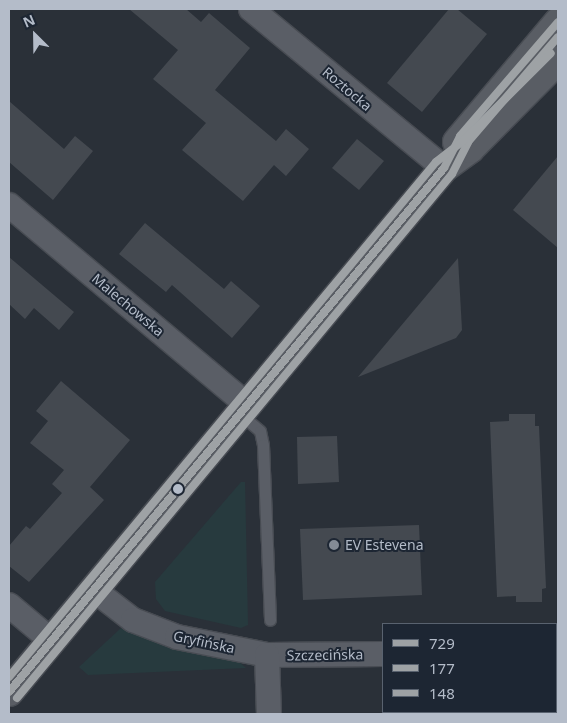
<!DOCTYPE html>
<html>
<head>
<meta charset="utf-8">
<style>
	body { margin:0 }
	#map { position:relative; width:567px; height:723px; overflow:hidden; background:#2a3038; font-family:"Noto Sans",sans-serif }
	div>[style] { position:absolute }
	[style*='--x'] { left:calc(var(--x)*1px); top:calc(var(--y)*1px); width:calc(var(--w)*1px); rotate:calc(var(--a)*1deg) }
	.green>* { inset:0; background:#273a3e }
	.building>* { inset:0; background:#444950 }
	.roads { filter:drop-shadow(1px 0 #484c53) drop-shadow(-1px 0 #484c53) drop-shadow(0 1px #484c53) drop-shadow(0 -1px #484c53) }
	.lane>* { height:11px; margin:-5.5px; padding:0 5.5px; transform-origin:5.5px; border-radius:5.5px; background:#5a5e66 }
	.street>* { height:24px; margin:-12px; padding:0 12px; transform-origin:12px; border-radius:12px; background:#5a5e66 }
	.secondary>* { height:28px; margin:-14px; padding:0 14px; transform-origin:14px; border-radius:14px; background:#595d64 }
	.bus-1>* { height:8px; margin:-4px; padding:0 4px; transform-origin:4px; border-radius:4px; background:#9ea2a5 }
	.bus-2>* { height:8px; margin:-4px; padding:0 4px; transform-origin:4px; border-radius:4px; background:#9ea2a5 }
	.bus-3>* { height:8px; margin:-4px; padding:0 4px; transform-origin:4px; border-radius:4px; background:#9ea2a5 }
	.dots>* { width:14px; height:14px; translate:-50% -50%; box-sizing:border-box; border:2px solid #1d2633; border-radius:50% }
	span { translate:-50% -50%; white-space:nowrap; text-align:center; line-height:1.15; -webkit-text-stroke:4px #1d2633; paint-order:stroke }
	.street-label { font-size:14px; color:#b4bcc9 }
	.poi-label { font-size:14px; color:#b4bcc9 }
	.left { translate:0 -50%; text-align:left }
	.frame { position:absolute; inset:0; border:10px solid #b4bcc9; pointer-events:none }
	.legend { position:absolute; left:382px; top:623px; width:175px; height:90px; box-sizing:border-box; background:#1d2633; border:1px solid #59626f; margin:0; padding:6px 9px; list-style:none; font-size:15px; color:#b4bcc9 }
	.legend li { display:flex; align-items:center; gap:10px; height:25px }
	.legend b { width:25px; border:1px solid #59626f }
	.north { position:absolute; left:10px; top:10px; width:50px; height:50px; -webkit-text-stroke:4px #1d2633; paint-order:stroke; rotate:337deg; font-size:14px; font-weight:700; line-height:20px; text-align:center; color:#b4bcc9 }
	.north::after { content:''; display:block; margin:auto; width:18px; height:22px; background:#b4bcc9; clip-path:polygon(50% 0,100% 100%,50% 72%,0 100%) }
</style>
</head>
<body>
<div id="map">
	<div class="green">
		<i style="clip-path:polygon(241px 482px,245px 482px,248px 625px,241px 628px,165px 611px,156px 599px,155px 582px)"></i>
		<i style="clip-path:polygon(121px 628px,174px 648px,238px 661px,246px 668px,88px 675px,79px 667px)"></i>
	</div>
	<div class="building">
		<i style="clip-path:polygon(129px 9px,186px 9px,201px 22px,209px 13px,250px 48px,215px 90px,276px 141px,286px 129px,309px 149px,286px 176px,274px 165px,243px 201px,182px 150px,206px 123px,153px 79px,178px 50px)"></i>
		<i style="clip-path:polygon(449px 9px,457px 9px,487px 34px,422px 112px,387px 83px)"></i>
		<i style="clip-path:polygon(9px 101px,64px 149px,75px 136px,93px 151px,53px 200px,9px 162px)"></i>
		<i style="clip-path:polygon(357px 139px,384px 161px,359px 190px,332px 168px)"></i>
		<i style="clip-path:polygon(558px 156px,558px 248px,513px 210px)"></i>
		<i style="clip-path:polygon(145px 223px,224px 289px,231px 281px,260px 306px,232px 338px,172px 285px,166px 292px,119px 254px)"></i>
		<i style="clip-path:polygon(9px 257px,74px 312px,59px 330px,34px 308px,25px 319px,9px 304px)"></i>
		<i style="clip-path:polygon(458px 258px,462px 330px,456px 338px,358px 377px)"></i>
		<i style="clip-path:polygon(61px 381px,130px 440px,90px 487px,104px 500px,29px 582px,9px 566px,9px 546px,26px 526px,30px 529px,62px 493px,52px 484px,64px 470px,30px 443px,48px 421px,36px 411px)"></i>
		<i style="clip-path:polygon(509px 414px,535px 414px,535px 426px,539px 426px,546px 588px,542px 589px,542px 602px,516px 602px,516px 596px,497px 597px,490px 422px,509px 421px)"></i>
		<i style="clip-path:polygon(337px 436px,339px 482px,298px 484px,297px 437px)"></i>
		<i style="clip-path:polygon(419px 525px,422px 595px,303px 600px,300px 529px)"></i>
	</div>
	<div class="roads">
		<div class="lane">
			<i style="--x:240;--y:414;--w:26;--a:40"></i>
			<i style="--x:260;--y:431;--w:14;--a:78"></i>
			<i style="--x:263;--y:445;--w:175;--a:87.7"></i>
		</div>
		<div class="street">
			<i style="--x:251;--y:9;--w:250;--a:39.5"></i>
			<i style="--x:9;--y:205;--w:311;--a:40"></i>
			<i style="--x:94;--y:590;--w:49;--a:37.6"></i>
			<i style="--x:133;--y:620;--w:47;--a:21.1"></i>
			<i style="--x:177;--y:637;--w:92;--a:11.3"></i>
			<i style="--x:267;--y:655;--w:116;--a:-0.5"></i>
			<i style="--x:9;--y:605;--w:56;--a:39.9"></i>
			<i style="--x:556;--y:643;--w:2;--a:0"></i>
			<i style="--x:267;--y:655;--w:59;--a:88.1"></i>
		</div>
		<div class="secondary">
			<i style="--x:457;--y:142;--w:157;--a:-49.9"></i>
			<i style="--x:9;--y:692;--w:681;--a:-50.3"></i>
			<i style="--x:444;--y:168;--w:32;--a:-36"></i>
			<i style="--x:470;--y:149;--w:125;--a:-45.3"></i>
		</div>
	</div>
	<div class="bus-1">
		<i style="--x:9;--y:692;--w:681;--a:-50.3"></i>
		<i style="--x:444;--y:168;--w:36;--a:-63"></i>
		<i style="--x:460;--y:136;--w:150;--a:-49.3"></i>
	</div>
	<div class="bus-2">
		<i style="--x:17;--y:698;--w:681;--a:-50.3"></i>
		<i style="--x:452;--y:174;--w:36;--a:-63"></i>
		<i style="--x:468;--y:142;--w:138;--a:-49.4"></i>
	</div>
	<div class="bus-3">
		<i style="--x:9;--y:677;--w:669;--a:-50.34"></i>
		<i style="--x:436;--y:162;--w:34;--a:-38"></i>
		<i style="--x:463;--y:141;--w:124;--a:-45"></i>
	</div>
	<div class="dots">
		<i style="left:178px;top:489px;background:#b4bcc9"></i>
		<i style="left:334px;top:545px;background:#848b96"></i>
	</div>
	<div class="street-label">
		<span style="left:347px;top:89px;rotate:40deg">Roztocka</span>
		<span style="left:128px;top:305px;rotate:40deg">Malechowska</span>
		<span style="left:204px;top:642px;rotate:12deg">Gryfińska</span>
		<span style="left:325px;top:655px;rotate:-1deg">Szczecińska</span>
	</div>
	<div class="poi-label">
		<span class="left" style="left:345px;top:545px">EV Estevena</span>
	</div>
	<div class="frame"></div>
	<ul class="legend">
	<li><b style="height:6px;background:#9ea2a5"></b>729</li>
	<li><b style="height:6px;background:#9ea2a5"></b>177</li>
	<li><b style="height:6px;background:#9ea2a5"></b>148</li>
	</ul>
	<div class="north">N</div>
</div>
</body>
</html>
